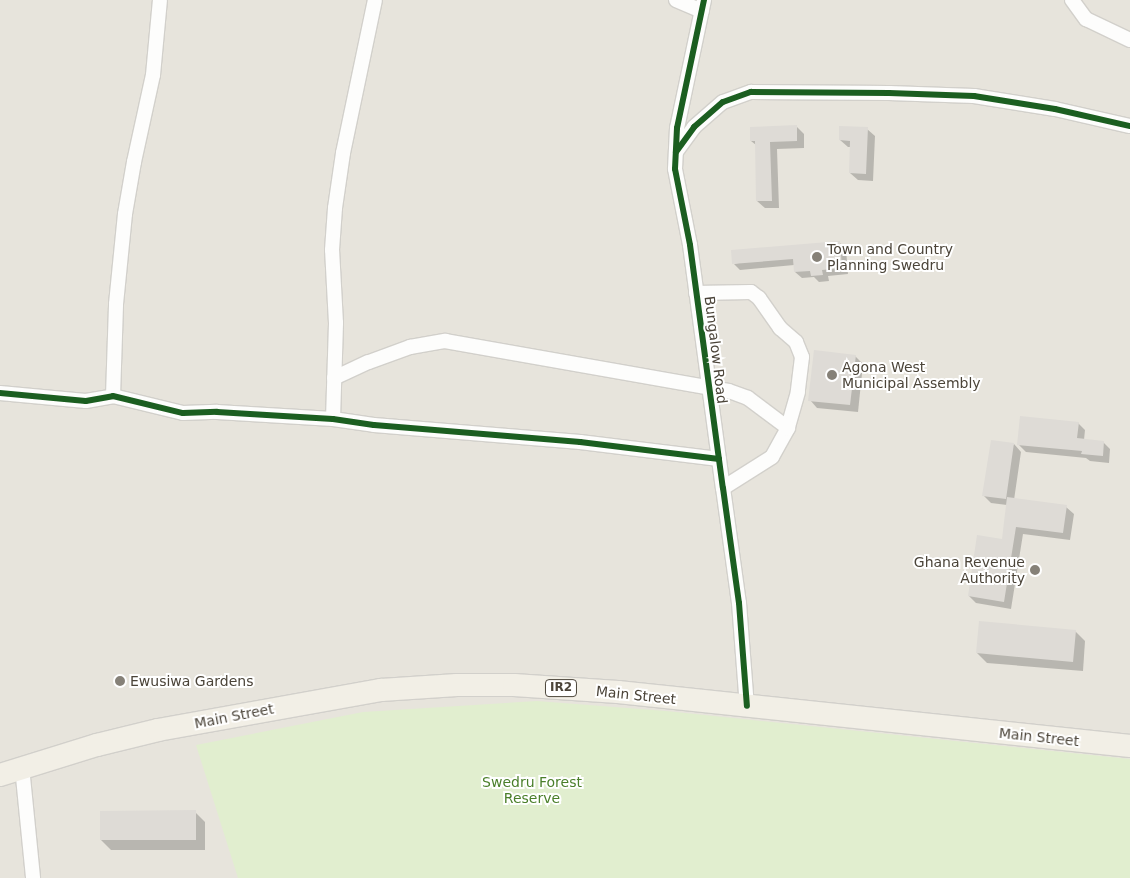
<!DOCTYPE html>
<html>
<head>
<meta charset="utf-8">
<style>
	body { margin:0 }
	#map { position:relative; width:1130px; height:878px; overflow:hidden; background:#f4f2ee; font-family:"DejaVu Sans",sans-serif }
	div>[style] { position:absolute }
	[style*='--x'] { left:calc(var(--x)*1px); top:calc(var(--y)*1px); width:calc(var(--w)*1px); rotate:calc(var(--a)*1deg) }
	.residential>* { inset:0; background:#e7e4dc }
	.green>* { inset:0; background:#e1eecf }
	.shadow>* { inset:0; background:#0003 }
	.building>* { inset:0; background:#dedbd6 }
	.roads { filter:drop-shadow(1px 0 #d2d0cb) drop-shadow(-1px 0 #d2d0cb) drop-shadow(0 1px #d2d0cb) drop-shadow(0 -1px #d2d0cb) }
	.street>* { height:14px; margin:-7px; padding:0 7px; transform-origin:7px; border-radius:7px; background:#fdfdfc }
	.primary>* { height:22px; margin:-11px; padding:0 11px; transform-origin:11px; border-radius:11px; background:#f2efe6 }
	.cycleway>* { height:6px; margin:-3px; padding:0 3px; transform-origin:3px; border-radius:3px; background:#1b5e20 }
	.dots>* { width:14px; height:14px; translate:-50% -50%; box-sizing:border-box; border:2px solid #fff; border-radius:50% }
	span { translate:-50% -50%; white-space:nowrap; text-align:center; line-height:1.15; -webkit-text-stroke:4px #fff; paint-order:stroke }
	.shield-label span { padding:1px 4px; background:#fff; border:1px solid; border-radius:4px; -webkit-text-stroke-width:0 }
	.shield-label { font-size:12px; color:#4b4439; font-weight:700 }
	.poi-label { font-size:14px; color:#4b4439 }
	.left { translate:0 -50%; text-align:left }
	.right { translate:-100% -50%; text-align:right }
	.street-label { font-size:14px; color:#4b4439 }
	.park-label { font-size:14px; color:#4a7f2a }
</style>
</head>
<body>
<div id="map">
	<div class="residential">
		<i style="clip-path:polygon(0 0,1130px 0,1130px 878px,0 878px)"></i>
	</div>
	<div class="green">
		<i style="clip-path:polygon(537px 701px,666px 711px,1130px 759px,1130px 878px,238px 878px,196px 745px,363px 712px)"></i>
	</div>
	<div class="shadow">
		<i style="clip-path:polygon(796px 126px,804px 134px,804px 148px,777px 149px,779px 208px,765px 208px,757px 201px,756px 145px,751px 141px)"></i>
		<i style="clip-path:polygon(867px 129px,875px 136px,873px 181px,858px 180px,850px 173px,851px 147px,848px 147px,840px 140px)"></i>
		<i style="clip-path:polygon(839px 242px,846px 249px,848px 274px,828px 276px,829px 281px,819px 282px,814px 277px,802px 278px,795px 272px,794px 265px,740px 270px,734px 264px)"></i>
		<i style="clip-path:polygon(855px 356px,863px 364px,858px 412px,817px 408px,810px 400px)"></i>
		<i style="clip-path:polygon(1078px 423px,1085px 430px,1084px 440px,1103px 442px,1110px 449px,1109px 463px,1090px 461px,1086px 458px,1026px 452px,1019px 445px)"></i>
		<i style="clip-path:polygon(1014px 444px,1021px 452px,1014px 500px,1066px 507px,1074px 514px,1070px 540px,1023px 534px,1011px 609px,976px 603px,969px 596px,1003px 541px,1007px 505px,991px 503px,983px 495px)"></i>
		<i style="clip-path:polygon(1075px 631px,1085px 641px,1083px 671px,987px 663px,977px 653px)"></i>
		<i style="clip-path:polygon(195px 812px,205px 822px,205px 850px,111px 850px,101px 840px)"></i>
	</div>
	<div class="building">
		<i style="clip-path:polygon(797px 125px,797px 141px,770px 142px,772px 201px,756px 201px,755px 141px,750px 141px,750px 127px)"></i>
		<i style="clip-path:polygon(839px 126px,868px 127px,866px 174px,849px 173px,850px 141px,839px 140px)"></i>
		<i style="clip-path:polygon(840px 241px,842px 268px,822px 270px,823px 275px,811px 276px,810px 271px,794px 272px,793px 259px,732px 264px,731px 250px)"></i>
		<i style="clip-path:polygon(814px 350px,856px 355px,850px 405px,808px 401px)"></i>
		<i style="clip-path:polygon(1020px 416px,1079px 422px,1077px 438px,1104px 441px,1103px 456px,1081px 454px,1082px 451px,1017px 445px)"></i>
		<i style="clip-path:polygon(991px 440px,1014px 443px,1006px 499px,982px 496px)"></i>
		<i style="clip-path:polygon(1007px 497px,1067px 505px,1063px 533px,1016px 527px,1004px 602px,968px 596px,977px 535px,1002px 539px)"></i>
		<i style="clip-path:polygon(979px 621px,1076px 630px,1073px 662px,976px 653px)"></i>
		<i style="clip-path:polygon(196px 810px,196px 840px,100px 840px,100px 811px)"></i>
	</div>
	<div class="roads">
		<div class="street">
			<i style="--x:676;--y:0;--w:28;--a:23"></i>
			<i style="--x:704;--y:0;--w:131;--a:101.9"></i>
			<i style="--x:677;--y:128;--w:41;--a:92.8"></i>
			<i style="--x:675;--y:169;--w:77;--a:78.8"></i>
			<i style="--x:690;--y:245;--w:245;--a:82.3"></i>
			<i style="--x:723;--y:488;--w:116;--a:82.1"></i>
			<i style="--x:739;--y:603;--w:103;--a:85.6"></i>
			<i style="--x:1072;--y:0;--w:24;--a:54"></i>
			<i style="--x:1086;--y:19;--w:49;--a:25.5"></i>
			<i style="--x:676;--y:152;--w:31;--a:-54"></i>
			<i style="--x:694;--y:127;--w:38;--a:-41"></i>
			<i style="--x:723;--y:102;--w:30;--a:-20"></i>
			<i style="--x:751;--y:92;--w:138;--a:0.4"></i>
			<i style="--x:889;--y:93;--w:85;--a:2"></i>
			<i style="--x:974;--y:96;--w:82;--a:9.1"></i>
			<i style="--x:1055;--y:109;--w:77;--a:12.8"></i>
			<i style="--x:696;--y:293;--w:55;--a:-1"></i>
			<i style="--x:751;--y:292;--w:10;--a:37"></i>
			<i style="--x:759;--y:298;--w:37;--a:55"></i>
			<i style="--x:780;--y:328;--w:21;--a:41"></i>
			<i style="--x:796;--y:342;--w:16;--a:68"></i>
			<i style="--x:802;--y:357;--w:35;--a:97"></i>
			<i style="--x:798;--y:392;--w:37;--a:106"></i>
			<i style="--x:788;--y:428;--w:33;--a:119"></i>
			<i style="--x:772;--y:457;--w:58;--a:147.7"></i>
			<i style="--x:334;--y:378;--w:38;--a:-25"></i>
			<i style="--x:369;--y:362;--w:44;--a:-20.1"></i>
			<i style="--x:410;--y:347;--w:36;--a:-10"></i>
			<i style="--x:445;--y:341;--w:288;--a:10"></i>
			<i style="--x:729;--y:391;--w:20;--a:20"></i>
			<i style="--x:748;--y:398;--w:50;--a:36.9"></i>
			<i style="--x:0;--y:393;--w:86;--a:5.3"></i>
			<i style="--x:86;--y:401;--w:27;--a:-10"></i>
			<i style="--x:113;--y:396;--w:72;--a:13.7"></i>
			<i style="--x:183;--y:413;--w:34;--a:-2"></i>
			<i style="--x:217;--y:412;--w:116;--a:3.5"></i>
			<i style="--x:333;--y:419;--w:41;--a:8.3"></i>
			<i style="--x:374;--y:425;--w:207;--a:4.7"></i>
			<i style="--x:580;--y:442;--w:140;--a:7"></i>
			<i style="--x:113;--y:396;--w:92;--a:-88.1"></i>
			<i style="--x:116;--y:304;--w:90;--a:-84.3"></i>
			<i style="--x:125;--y:214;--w:53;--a:-80.2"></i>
			<i style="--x:134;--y:162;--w:89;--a:-77.7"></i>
			<i style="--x:153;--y:75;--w:75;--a:-84.7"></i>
			<i style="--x:333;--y:419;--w:96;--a:-88.2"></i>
			<i style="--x:336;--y:323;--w:73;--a:-93.1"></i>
			<i style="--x:332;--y:250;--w:42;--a:-85.9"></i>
			<i style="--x:335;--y:208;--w:56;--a:-81.7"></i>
			<i style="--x:343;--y:153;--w:156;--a:-78.2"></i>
			<i style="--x:22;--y:767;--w:112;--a:84.3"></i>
		</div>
		<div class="primary">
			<i style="--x:0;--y:775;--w:102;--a:-17.2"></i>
			<i style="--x:97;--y:745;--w:63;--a:-13.8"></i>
			<i style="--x:158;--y:730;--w:227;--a:-10.2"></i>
			<i style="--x:381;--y:690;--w:76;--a:-3.8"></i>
			<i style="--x:457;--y:685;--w:57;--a:0"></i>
			<i style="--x:514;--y:685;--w:104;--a:3.9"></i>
			<i style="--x:618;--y:692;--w:515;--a:6.02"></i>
		</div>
	</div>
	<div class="cycleway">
		<i style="--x:704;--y:0;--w:131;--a:101.9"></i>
		<i style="--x:677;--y:128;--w:41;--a:92.8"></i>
		<i style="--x:675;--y:169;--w:77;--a:78.8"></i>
		<i style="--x:690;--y:245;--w:245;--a:82.3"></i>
		<i style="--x:723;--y:488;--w:116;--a:82.1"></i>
		<i style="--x:739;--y:603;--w:103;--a:85.6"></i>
		<i style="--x:676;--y:152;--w:31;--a:-54"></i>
		<i style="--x:694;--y:127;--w:38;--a:-41"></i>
		<i style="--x:723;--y:102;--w:30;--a:-20"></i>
		<i style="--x:751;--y:92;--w:138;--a:0.4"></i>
		<i style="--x:889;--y:93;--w:85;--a:2"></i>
		<i style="--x:974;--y:96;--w:82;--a:9.1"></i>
		<i style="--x:1055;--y:109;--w:77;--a:12.8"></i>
		<i style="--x:0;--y:393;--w:86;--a:5.3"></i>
		<i style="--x:86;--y:401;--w:27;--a:-10"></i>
		<i style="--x:113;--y:396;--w:72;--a:13.7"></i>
		<i style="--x:183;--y:413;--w:34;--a:-2"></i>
		<i style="--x:217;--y:412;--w:116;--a:3.5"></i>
		<i style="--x:333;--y:419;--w:41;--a:8.3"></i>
		<i style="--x:374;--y:425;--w:207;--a:4.7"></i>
		<i style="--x:580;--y:442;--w:140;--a:7"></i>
	</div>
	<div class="dots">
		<i style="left:817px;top:257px;background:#868178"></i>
		<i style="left:832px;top:375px;background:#868178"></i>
		<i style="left:1035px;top:570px;background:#868178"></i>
		<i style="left:120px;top:681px;background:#868178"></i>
	</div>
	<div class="shield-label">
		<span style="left:561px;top:688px">IR2</span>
	</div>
	<div class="poi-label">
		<span class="left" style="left:827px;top:257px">Town and Country<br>Planning Swedru</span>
		<span class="left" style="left:842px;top:375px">Agona West<br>Municipal Assembly</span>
		<span class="right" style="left:1025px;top:570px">Ghana Revenue<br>Authority</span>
		<span class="left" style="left:130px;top:681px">Ewusiwa Gardens</span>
	</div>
	<div class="street-label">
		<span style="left:716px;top:350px;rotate:83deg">Bungalow Road</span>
		<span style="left:636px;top:695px;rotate:6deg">Main Street</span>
		<span style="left:234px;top:716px;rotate:-11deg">Main Street</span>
		<span style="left:1039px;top:737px;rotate:6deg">Main Street</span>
	</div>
	<div class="park-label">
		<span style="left:532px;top:790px">Swedru Forest<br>Reserve</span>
	</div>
</div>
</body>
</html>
